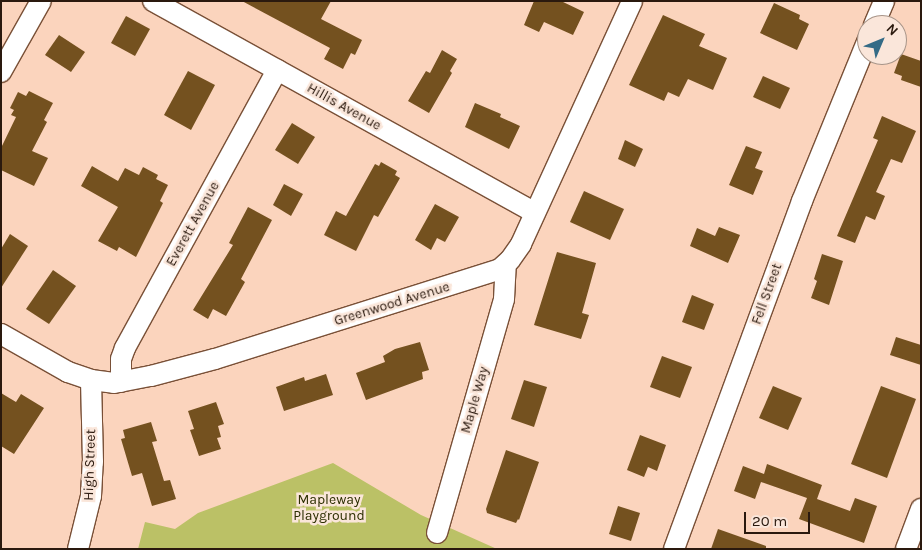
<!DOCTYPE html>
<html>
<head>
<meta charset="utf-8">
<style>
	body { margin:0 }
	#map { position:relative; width:922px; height:550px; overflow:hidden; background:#fbd4bd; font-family:Karla,sans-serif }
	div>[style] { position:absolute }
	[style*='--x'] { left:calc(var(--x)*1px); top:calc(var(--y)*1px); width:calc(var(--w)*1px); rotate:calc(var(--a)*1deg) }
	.green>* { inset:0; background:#bbc166 }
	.building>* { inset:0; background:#74511f }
	.roads { filter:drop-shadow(1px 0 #795037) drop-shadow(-1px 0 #795037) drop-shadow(0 1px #795037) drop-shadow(0 -1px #795037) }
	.minor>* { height:20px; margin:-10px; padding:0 10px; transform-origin:10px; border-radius:10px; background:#fff }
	span { translate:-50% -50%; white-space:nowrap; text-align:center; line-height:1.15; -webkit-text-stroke:5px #fae6da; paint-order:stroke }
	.street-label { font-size:14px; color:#2a190e }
	.park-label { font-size:14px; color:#2c2e00 }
	.frame { position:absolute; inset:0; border:2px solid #2a190e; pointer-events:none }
	.north { position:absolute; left:857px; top:15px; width:50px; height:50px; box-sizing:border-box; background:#fae6da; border:1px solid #a79488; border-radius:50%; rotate:45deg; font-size:14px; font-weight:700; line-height:20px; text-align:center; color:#2a190e }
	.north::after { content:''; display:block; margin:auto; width:18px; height:22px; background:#346b86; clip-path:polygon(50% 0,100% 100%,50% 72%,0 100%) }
	.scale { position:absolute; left:744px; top:512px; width:66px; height:22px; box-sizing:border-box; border:2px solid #2a190e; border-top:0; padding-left:6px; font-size:15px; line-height:18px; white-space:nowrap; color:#2a190e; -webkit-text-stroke:4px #fae6da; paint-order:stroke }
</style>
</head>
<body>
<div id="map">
	<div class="green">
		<i style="clip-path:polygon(333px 463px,421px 515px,497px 549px,138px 549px,145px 522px,175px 529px,198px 513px)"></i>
	</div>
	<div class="building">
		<i style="clip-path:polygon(242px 1px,331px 1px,321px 19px,362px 40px,355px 55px,351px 53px,343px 69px,324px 59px,330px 48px)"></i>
		<i style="clip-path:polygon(534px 1px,561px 1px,584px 12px,573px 35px,544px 22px,539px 32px,524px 25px)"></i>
		<i style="clip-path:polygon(774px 3px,800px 15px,799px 19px,809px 24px,797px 50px,760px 33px)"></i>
		<i style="clip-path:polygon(663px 15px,705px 34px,699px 46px,727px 58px,713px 90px,688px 79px,679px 97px,668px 92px,664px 101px,629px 85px)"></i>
		<i style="clip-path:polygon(126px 16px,150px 29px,135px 56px,111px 43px)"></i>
		<i style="clip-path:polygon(59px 35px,85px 52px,71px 72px,45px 55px)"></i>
		<i style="clip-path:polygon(442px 50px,457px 59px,450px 71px,452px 73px,429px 113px,408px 101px,426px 71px,430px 73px)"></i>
		<i style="clip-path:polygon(901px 54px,921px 61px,921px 87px,901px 80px,902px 76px,894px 73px)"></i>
		<i style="clip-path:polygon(188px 71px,215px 85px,191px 130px,164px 115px)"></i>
		<i style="clip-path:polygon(763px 76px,790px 88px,780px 109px,753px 97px)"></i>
		<i style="clip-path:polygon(29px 91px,53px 103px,44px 120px,47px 122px,32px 151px,48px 158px,34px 186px,1px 170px,1px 148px,16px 117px,11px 115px,14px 110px,10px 108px,18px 92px,26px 96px)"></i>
		<i style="clip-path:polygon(475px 103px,501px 114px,500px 117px,520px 126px,509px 149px,465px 127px)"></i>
		<i style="clip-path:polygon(882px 116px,916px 131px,902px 163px,891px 159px,876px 192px,885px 196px,875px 220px,866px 216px,855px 243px,837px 236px,878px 140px,873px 138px)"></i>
		<i style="clip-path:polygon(292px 123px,315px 137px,298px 164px,275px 150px)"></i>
		<i style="clip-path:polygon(625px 140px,643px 149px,635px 167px,618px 159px)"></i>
		<i style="clip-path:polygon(746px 146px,762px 152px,755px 168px,763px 171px,753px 195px,729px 185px)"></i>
		<i style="clip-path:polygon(381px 162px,397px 171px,395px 175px,400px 178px,378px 217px,374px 215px,356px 251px,324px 235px,336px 211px,346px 216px,375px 164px,379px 166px)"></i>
		<i style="clip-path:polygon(92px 166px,118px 181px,125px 168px,139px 175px,143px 167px,158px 175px,156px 179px,168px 185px,160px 201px,163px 203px,136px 257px,119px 247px,117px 251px,98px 241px,118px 207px,81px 186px)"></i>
		<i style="clip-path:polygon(284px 184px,303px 194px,291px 216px,273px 205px)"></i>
		<i style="clip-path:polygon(584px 191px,624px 209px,610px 240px,570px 222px)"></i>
		<i style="clip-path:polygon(435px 204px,459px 217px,445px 242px,437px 238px,431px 250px,415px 240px)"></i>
		<i style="clip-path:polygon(248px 207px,272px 220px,241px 279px,245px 282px,226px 316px,213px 309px,208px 319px,193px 310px,233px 245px,229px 243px)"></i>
		<i style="clip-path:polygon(719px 227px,740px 235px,728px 263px,690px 246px,697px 228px,715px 236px)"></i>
		<i style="clip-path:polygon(10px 234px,28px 246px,1px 288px,1px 249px)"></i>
		<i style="clip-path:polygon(557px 252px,596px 263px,582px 313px,589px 315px,581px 339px,534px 325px)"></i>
		<i style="clip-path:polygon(822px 254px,843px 261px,829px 305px,811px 298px,817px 281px,814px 279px)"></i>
		<i style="clip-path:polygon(53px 270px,76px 286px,49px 324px,26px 309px)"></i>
		<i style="clip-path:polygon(692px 295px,714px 304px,704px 330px,682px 322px)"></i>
		<i style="clip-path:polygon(896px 337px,921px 345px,921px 365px,890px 355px)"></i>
		<i style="clip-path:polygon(420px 342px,429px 370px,422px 372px,423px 379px,366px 400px,356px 373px,385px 362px,383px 356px,395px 349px)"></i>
		<i style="clip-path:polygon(662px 356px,692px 367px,680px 398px,650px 387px)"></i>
		<i style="clip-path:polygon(326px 374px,333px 395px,284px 411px,276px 387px,304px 377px,305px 381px)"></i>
		<i style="clip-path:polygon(524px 380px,547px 387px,534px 427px,511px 419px)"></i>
		<i style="clip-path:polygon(773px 386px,802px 398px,788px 430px,759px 418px)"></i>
		<i style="clip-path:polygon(881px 386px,916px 399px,887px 478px,851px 464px)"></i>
		<i style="clip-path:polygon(1px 393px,16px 402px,21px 394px,44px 408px,14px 454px,1px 446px)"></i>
		<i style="clip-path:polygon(216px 402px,224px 424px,218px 426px,221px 437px,217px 438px,221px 449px,199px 456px,190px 430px,194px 429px,188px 411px)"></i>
		<i style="clip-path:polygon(151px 422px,157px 441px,152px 442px,164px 481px,170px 480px,176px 499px,152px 506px,142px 473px,132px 476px,121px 439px,125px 438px,123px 430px)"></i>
		<i style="clip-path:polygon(640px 435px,666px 445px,657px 471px,648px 467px,644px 477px,627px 470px)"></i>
		<i style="clip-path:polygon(506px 450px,539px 462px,519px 520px,518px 519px,516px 523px,487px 513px,486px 509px)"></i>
		<i style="clip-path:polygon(767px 464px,822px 485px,817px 499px,850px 511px,855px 498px,877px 506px,864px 543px,799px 519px,807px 498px,761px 482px,755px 499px,734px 491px,743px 466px,764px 474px)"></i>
		<i style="clip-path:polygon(618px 506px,640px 513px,631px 541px,609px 534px)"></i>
		<i style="clip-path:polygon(718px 529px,766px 546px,766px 549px,711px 549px)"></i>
	</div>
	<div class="roads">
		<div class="minor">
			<i style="--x:153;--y:1;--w:436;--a:29"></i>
			<i style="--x:874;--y:25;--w:26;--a:-67"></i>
			<i style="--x:1;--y:72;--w:81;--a:-60.6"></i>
			<i style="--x:1;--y:334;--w:77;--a:29.6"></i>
			<i style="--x:68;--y:372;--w:24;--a:19"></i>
			<i style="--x:91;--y:380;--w:23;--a:7"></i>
			<i style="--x:114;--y:383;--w:38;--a:-11"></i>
			<i style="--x:151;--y:376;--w:66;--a:-14.9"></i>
			<i style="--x:215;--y:359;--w:299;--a:-17.5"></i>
			<i style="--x:500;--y:269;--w:13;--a:-42"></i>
			<i style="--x:510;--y:260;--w:19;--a:-55"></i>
			<i style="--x:521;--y:244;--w:267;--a:-65.4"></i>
			<i style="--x:121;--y:382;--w:23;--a:-90"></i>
			<i style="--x:121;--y:359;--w:12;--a:-70"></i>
			<i style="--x:125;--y:348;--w:317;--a:-61.3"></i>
			<i style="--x:437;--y:533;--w:243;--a:-74"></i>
			<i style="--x:504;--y:299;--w:34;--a:-87"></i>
			<i style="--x:78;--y:549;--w:55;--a:-76.2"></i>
			<i style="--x:91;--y:496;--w:34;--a:-87"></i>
			<i style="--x:93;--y:462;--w:82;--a:-91.4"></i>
			<i style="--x:674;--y:549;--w:371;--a:-69.8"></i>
			<i style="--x:802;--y:201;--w:172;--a:-67.8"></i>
			<i style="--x:906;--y:549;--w:43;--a:-69.4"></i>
		</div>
	</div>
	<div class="street-label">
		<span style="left:344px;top:107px;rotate:29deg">Hillis Avenue</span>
		<span style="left:193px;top:224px;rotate:-61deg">Everett Avenue</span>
		<span style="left:767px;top:294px;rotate:-70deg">Fell Street</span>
		<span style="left:392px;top:304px;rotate:-17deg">Greenwood Avenue</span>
		<span style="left:475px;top:400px;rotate:-74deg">Maple Way</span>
		<span style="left:90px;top:465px;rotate:-88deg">High Street</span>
	</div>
	<div class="park-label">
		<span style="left:329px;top:508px">Mapleway<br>Playground</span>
	</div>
	<div class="frame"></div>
	<div class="north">N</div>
	<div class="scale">20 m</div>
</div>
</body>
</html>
